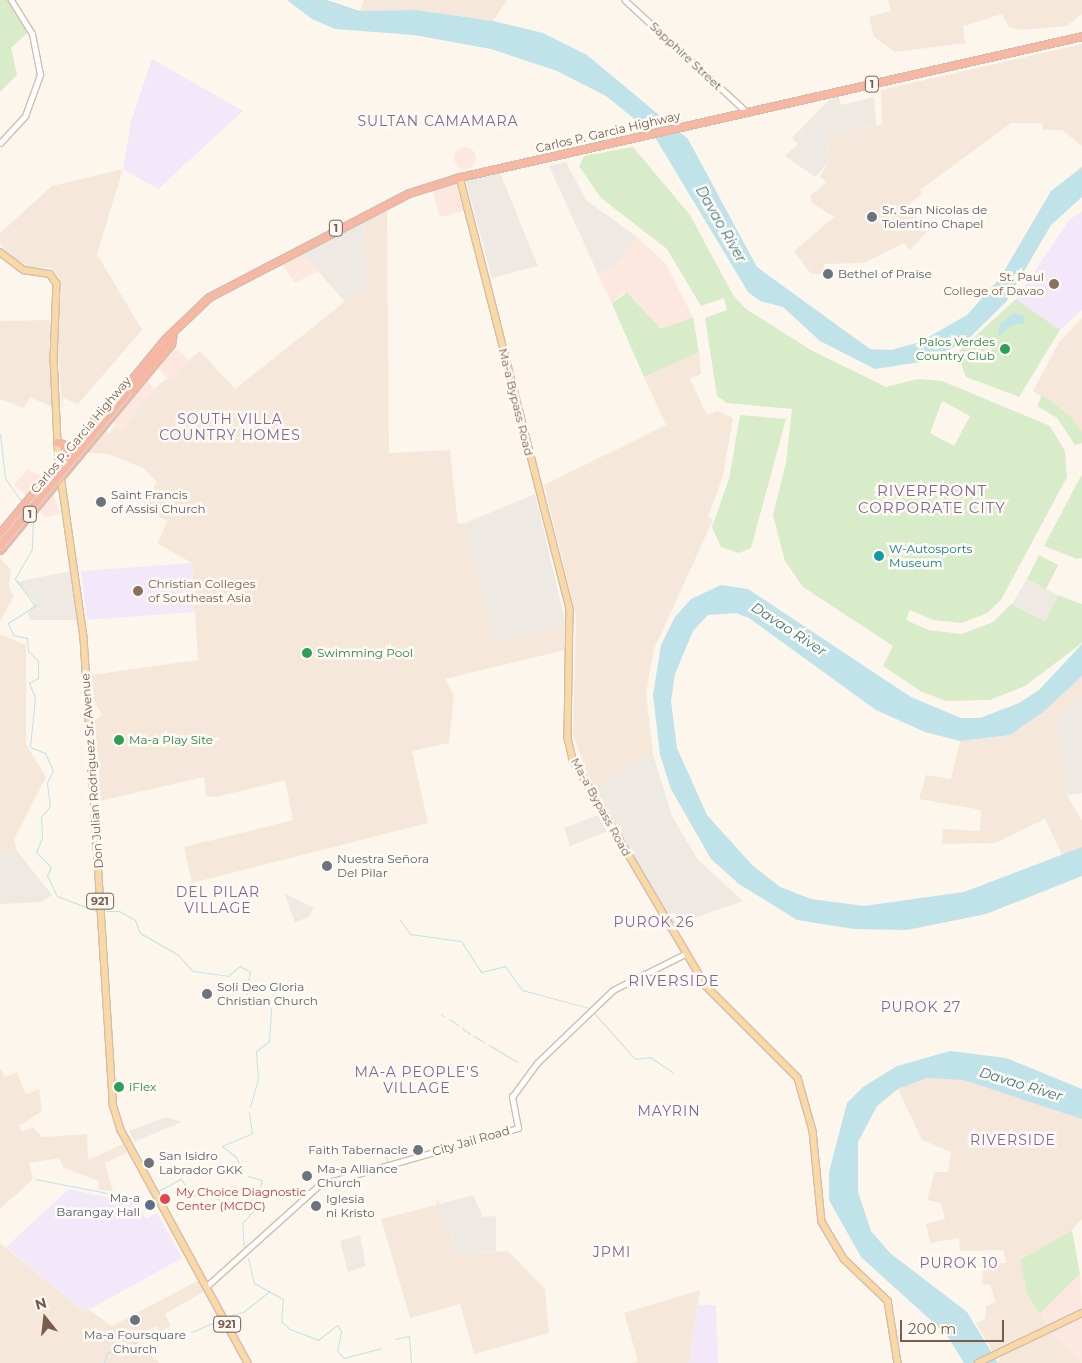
<!DOCTYPE html>
<html>
<head>
<meta charset="utf-8">
<style>
	body { margin:0 }
	#map { position:relative; width:1082px; height:1363px; overflow:hidden; background:#fdf6ec; font-family:Montserrat,sans-serif }
	div>[style] { position:absolute }
	[style*='--x'] { left:calc(var(--x)*1px); top:calc(var(--y)*1px); width:calc(var(--w)*1px); rotate:calc(var(--a)*1deg) }
	.residential>* { inset:0; background:#f5e8da }
	.commercial>* { inset:0; background:#fde8e0 }
	.round { border-radius:50% }
	.industrial>* { inset:0; background:#efe9e4 }
	.education>* { inset:0; background:#f3e8fa }
	.green>* { inset:0; background:#d8ecc9 }
	.water>* { inset:0; background:#bfe3e8 }
	.stream>* { height:1px; margin:-0.5px; padding:0 0.5px; transform-origin:0.5px; border-radius:0.5px; background:#bfe3e8 }
	.roads { filter:drop-shadow(1px 0 #d1beb0) drop-shadow(-1px 0 #d1beb0) drop-shadow(0 1px #d1beb0) drop-shadow(0 -1px #d1beb0) }
	.minor>* { height:4.5px; margin:-2.25px; padding:0 2.25px; transform-origin:2.25px; border-radius:2.25px; background:#fff }
	.major>* { height:5.5px; margin:-2.75px; padding:0 2.75px; transform-origin:2.75px; border-radius:2.75px; background:#fbd9a5 }
	.highway>* { height:7px; margin:-3.5px; padding:0 3.5px; transform-origin:3.5px; border-radius:3.5px; background:#f7b7a3 }
	.bridges { filter:drop-shadow(1px 0 #dad1cd) drop-shadow(-1px 0 #dad1cd) drop-shadow(0 1px #dad1cd) drop-shadow(0 -1px #dad1cd) }
	.highway-bridge>* { height:7px; margin:-3.5px; padding:0 3.5px; transform-origin:3.5px; border-radius:3.5px; background:#f7b7a3 }
	.dots>* { width:14px; height:14px; translate:-50% -50%; box-sizing:border-box; border:2px solid #fffaf3; border-radius:50% }
	span { translate:-50% -50%; white-space:nowrap; text-align:center; line-height:1.15; -webkit-text-stroke:5px #fffaf3; paint-order:stroke }
	.shield-label span { padding:1px 4px; background:#fffaf3; border:1px solid; border-radius:4px; -webkit-text-stroke-width:0 }
	.shield-label { font-size:11px; color:#7a5c4d; font-weight:700 }
	.street-label { font-size:12px; color:#7a5c4d }
	.worship-label { font-size:12px; color:#5b616d }
	.left { translate:0 -50%; text-align:left }
	.right { translate:-100% -50%; text-align:right }
	.education-label { font-size:12px; color:#785e54 }
	.leisure-label { font-size:12px; color:#27864d }
	.culture-label { font-size:12px; color:#0d838f }
	.health-label { font-size:12px; color:#be3a42 }
	.service-label { font-size:12px; color:#4e5e75 }
	.neighbourhood-label { font-size:14px; color:#846695; letter-spacing:1px }
	.water-label { font-size:14px; color:#437c86; font-style:italic }
	.quarter-label { font-size:15px; color:#846695; letter-spacing:1px }
	.north { position:absolute; left:20px; top:1293px; width:50px; height:50px; -webkit-text-stroke:4px #fffaf3; paint-order:stroke; rotate:344deg; font-size:14px; font-weight:700; line-height:20px; text-align:center; color:#7a5c4d }
	.north::after { content:''; display:block; margin:auto; width:18px; height:22px; background:#7a5c4d; clip-path:polygon(50% 0,100% 100%,50% 72%,0 100%) }
	.scale { position:absolute; left:900px; top:1320px; width:104px; height:22px; box-sizing:border-box; border:2px solid #7a5c4d; border-top:0; padding-left:6px; font-size:15px; line-height:18px; white-space:nowrap; color:#7a5c4d; -webkit-text-stroke:4px #fffaf3; paint-order:stroke }
</style>
</head>
<body>
<div id="map">
	<div class="residential">
		<i style="clip-path:polygon(364px 0,507px 0,493px 21px,416px 10px,360px 11px)"></i>
		<i style="clip-path:polygon(888px 0,1082px 0,1082px 14px,1067px 26px,1019px 30px,1009px 27px,1002px 14px,963px 26px,965px 43px,895px 52px,874px 37px,869px 17px,891px 11px)"></i>
		<i style="clip-path:polygon(1082px 44px,1082px 146px,1062px 130px,1043px 130px,1042px 123px,1011px 123px,920px 190px,922px 194px,905px 207px,930px 229px,910px 250px,904px 243px,864px 263px,824px 264px,823px 274px,811px 274px,794px 251px,834px 217px,811px 202px,811px 195px,827px 182px,820px 177px,828px 163px,827px 136px,882px 124px,881px 90px)"></i>
		<i style="clip-path:polygon(123px 169px,97px 254px,142px 330px,78px 404px,63px 398px,63px 413px,57px 342px,49px 342px,52px 407px,30px 397px,24px 408px,0 399px,0 321px,50px 320px,49px 333px,57px 333px,62px 285px,52px 268px,31px 267px,16px 260px,0 244px,0 233px,52px 186px)"></i>
		<i style="clip-path:polygon(387px 210px,389px 453px,450px 450px,458px 524px,465px 523px,496px 642px,566px 625px,565px 650px,445px 679px,454px 696px,449px 743px,412px 751px,428px 823px,192px 883px,184px 847px,293px 820px,285px 780px,216px 797px,206px 796px,204px 777px,100px 801px,94px 721px,102px 715px,93px 699px,91px 675px,198px 660px,192px 563px,157px 543px,168px 521px,141px 508px,157px 482px,143px 468px,108px 454px,85px 452px,104px 429px,109px 433px,115px 426px,121px 431px,154px 389px,200px 351px,235px 389px,366px 285px,364px 221px)"></i>
		<i style="clip-path:polygon(1082px 318px,1082px 432px,1081px 432px,1069px 415px,1033px 391px,1059px 342px)"></i>
		<i style="clip-path:polygon(699px 352px,701px 374px,690px 379px,707px 415px,717px 411px,733px 418px,723px 476px,708px 517px,713px 520px,654px 649px,646px 693px,653px 754px,592px 788px,573px 734px,576px 615px,544px 485px,666px 425px,644px 377px)"></i>
		<i style="clip-path:polygon(0 558px,11px 570px,9px 587px,14px 596px,0 621px)"></i>
		<i style="clip-path:polygon(0 634px,26px 645px,26px 744px,46px 777px,14px 839px,17px 851px,0 852px)"></i>
		<i style="clip-path:polygon(1082px 676px,1082px 698px,1057px 714px,1067px 795px,1082px 821px,1082px 847px,1062px 855px,1045px 819px,995px 843px,942px 844px,943px 829px,980px 831px,981px 810px,919px 799px,926px 775px,951px 779px,960px 741px,1010px 735px)"></i>
		<i style="clip-path:polygon(0 1068px,5px 1077px,17px 1072px,26px 1094px,39px 1089px,42px 1111px,19px 1126px,22px 1131px,33px 1127px,42px 1137px,87px 1134px,88px 1160px,123px 1144px,127px 1153px,105px 1163px,113px 1192px,98px 1189px,99px 1181px,64px 1168px,59px 1158px,29px 1163px,33px 1179px,0 1209px)"></i>
		<i style="clip-path:polygon(927px 1078px,964px 1079px,1082px 1119px,1082px 1219px,1072px 1230px,1020px 1260px,1027px 1294px,1048px 1324px,996px 1351px,992px 1351px,976px 1323px,985px 1319px,986px 1306px,996px 1302px,990px 1285px,982px 1284px,983px 1264px,1006px 1263px,1003px 1250px,960px 1251px,959px 1238px,930px 1243px,926px 1224px,945px 1219px,941px 1203px,927px 1200px,935px 1172px,948px 1172px,951px 1152px,922px 1140px,898px 1089px)"></i>
		<i style="clip-path:polygon(438px 1199px,457px 1254px,508px 1251px,545px 1289px,549px 1333px,474px 1354px,460px 1304px,410px 1318px,381px 1219px,436px 1205px)"></i>
		<i style="clip-path:polygon(0 1243px,85px 1312px,89px 1310px,112px 1326px,199px 1280px,205px 1291px,165px 1314px,171px 1326px,160px 1332px,156px 1326px,132px 1339px,160px 1363px,0 1363px)"></i>
		<i style="clip-path:polygon(700px 1290px,689px 1363px,633px 1363px,638px 1361px,624px 1313px)"></i>
		<i style="clip-path:polygon(1051px 1331px,1082px 1363px,998px 1363px,1000px 1358px)"></i>
	</div>
	<div class="commercial">
		<i class="round" style="left:454px;top:147px;width:22px;height:22px"></i>
		<i style="clip-path:polygon(456px 183px,464px 211px,440px 217px,432px 189px)"></i>
		<i style="clip-path:polygon(637px 237px,666px 264px,693px 317px,661px 330px,630px 294px,624px 292px,612px 304px,598px 274px,614px 266px)"></i>
		<i style="clip-path:polygon(302px 253px,318px 271px,295px 283px,282px 264px)"></i>
		<i style="clip-path:polygon(172px 346px,189px 360px,169px 380px,155px 366px)"></i>
		<i style="clip-path:polygon(145px 378px,154px 389px,121px 431px,115px 426px,114px 415px)"></i>
		<i style="clip-path:polygon(27px 470px,44px 477px,28px 497px,14px 485px)"></i>
		<i style="clip-path:polygon(52px 491px,60px 514px,44px 517px,38px 507px)"></i>
		<i style="clip-path:polygon(1080px 1274px,1082px 1308px,1048px 1324px,1040px 1314px)"></i>
		<i style="clip-path:polygon(1082px 1317px,1082px 1363px,1051px 1331px)"></i>
	</div>
	<div class="industrial">
		<i style="clip-path:polygon(839px 97px,841px 105px,874px 97px,876px 125px,827px 136px,828px 163px,815px 177px,785px 156px,798px 144px,792px 138px,830px 99px)"></i>
		<i style="clip-path:polygon(566px 162px,586px 200px,637px 237px,614px 266px,598px 274px,549px 166px)"></i>
		<i style="clip-path:polygon(500px 173px,538px 266px,492px 278px,466px 181px)"></i>
		<i style="clip-path:polygon(364px 221px,366px 285px,345px 302px,302px 253px)"></i>
		<i style="clip-path:polygon(535px 494px,566px 625px,496px 642px,465px 523px)"></i>
		<i style="clip-path:polygon(71px 571px,79px 620px,30px 620px,28px 612px,35px 602px,16px 582px)"></i>
		<i style="clip-path:polygon(1027px 579px,1058px 595px,1045px 621px,1012px 604px)"></i>
		<i style="clip-path:polygon(1082px 698px,1082px 793px,1067px 795px,1057px 714px)"></i>
		<i style="clip-path:polygon(653px 754px,672px 816px,698px 860px,743px 901px,674px 925px,663px 908px,592px 788px)"></i>
		<i style="clip-path:polygon(598px 815px,608px 831px,570px 846px,564px 828px)"></i>
		<i style="clip-path:polygon(17px 851px,52px 895px,42px 902px,0 904px,0 852px)"></i>
		<i style="clip-path:polygon(284px 893px,314px 908px,309px 917px,295px 922px)"></i>
		<i style="clip-path:polygon(166px 1117px,182px 1122px,134px 1142px,129px 1131px)"></i>
		<i style="clip-path:polygon(473px 1195px,483px 1217px,496px 1216px,496px 1251px,457px 1255px,451px 1234px,446px 1236px,440px 1204px)"></i>
		<i style="clip-path:polygon(360px 1235px,366px 1266px,348px 1272px,340px 1241px)"></i>
	</div>
	<div class="education">
		<i style="clip-path:polygon(152px 59px,243px 111px,158px 189px,123px 169px,131px 122px)"></i>
		<i style="clip-path:polygon(1082px 211px,1082px 310px,1060px 330px,1016px 299px,1069px 220px)"></i>
		<i style="clip-path:polygon(192px 563px,195px 612px,87px 620px,81px 571px)"></i>
		<i style="clip-path:polygon(69px 1189px,137px 1204px,146px 1219px,157px 1213px,182px 1258px,85px 1312px,6px 1247px)"></i>
		<i style="clip-path:polygon(698px 1305px,716px 1305px,718px 1363px,689px 1363px)"></i>
	</div>
	<div class="green">
		<i style="clip-path:polygon(0 0,8px 0,29px 31px,11px 48px,17px 75px,0 92px)"></i>
		<i style="clip-path:polygon(evenodd,633px 147px,690px 215px,733px 295px,746px 309px,811px 350px,886px 387px,918px 379px,942px 381px,1050px 426px,1065px 451px,1067px 477px,1001px 600px,987px 613px,962px 623px,933px 620px,910px 610px,906px 620px,928px 630px,962px 634px,993px 622px,1011px 604px,1045px 621px,1058px 595px,1082px 604px,1082px 643px,1025px 686px,990px 700px,947px 701px,922px 692px,883px 666px,893px 646px,803px 587px,785px 561px,773px 515px,786px 463px,792px 409px,727px 403px,717px 396px,705px 318px,727px 310px,724px 298px,701px 306px,667px 249px,601px 198px,579px 166px,584px 156px,633px 147px,942px 401px,970px 416px,954px 446px,930px 433px,942px 401px)"></i>
		<i style="clip-path:polygon(627px 292px,661px 329px,693px 317px,699px 352px,644px 377px,612px 304px)"></i>
		<i style="clip-path:polygon(1016px 299px,1060px 330px,1019px 397px,966px 377px,957px 353px)"></i>
		<i style="clip-path:polygon(1042px 395px,1069px 415px,1082px 432px,1082px 443px,1075px 445px,1057px 418px,1037px 406px)"></i>
		<i style="clip-path:polygon(740px 415px,786px 419px,751px 548px,739px 553px,721px 547px,712px 527px,729px 479px)"></i>
		<i style="clip-path:polygon(1082px 474px,1082px 558px,1077px 559px,1044px 546px)"></i>
		<i style="clip-path:polygon(1039px 555px,1058px 565px,1046px 589px,1027px 579px)"></i>
		<i style="clip-path:polygon(1072px 1230px,1080px 1274px,1040px 1314px,1027px 1294px,1020px 1260px)"></i>
	</div>
	<div class="water">
		<i style="clip-path:polygon(287px 0,327px 0,360px 11px,416px 10px,493px 21px,543px 33px,587px 55px,688px 139px,757px 267px,870px 349px,891px 350px,920px 342px,967px 315px,1000px 278px,1051px 191px,1082px 167px,1082px 197px,1051px 225px,1006px 302px,966px 341px,927px 361px,875px 369px,820px 341px,783px 307px,760px 301px,748px 292px,653px 134px,606px 96px,557px 71px,491px 49px,414px 35px,335px 29px,312px 19px)"></i>
		<i style="clip-path:polygon(1014px 313px,1024px 316px,1025px 323px,1010px 326px,998px 337px,1000px 324px)"></i>
		<i style="clip-path:polygon(721px 585px,748px 589px,911px 697px,961px 718px,980px 718px,1019px 703px,1039px 690px,1082px 644px,1082px 676px,1043px 712px,1010px 735px,960px 741px,925px 732px,876px 710px,749px 618px,736px 613px,708px 615px,693px 631px,675px 674px,671px 701px,677px 748px,707px 815px,752px 865px,780px 887px,811px 899px,864px 906px,964px 892px,1082px 847px,1082px 876px,986px 914px,907px 930px,854px 929px,797px 920px,739px 884px,711px 859px,671px 789px,660px 755px,653px 695px,661px 645px,675px 617px,691px 599px)"></i>
		<i style="clip-path:polygon(950px 1051px,1006px 1058px,1082px 1089px,1082px 1119px,964px 1080px,927px 1078px,898px 1089px,877px 1106px,858px 1142px,858px 1192px,871px 1231px,890px 1253px,967px 1312px,998px 1363px,964px 1363px,946px 1334px,861px 1257px,829px 1200px,829px 1172px,847px 1103px,863px 1087px,897px 1066px)"></i>
	</div>
	<div class="stream">
		<i style="--x:0;--y:434;--w:44;--a:83.5"></i>
		<i style="--x:5;--y:478;--w:28;--a:55"></i>
		<i style="--x:33;--y:515;--w:34;--a:92"></i>
		<i style="--x:32;--y:549;--w:34;--a:120"></i>
		<i style="--x:15;--y:579;--w:34;--a:53"></i>
		<i style="--x:35;--y:606;--w:32;--a:148"></i>
		<i style="--x:8;--y:623;--w:13;--a:67"></i>
		<i style="--x:13;--y:635;--w:14;--a:12"></i>
		<i style="--x:27;--y:638;--w:13;--a:86"></i>
		<i style="--x:28;--y:651;--w:14;--a:45"></i>
		<i style="--x:38;--y:661;--w:17;--a:90"></i>
		<i style="--x:38;--y:678;--w:10;--a:151"></i>
		<i style="--x:29;--y:683;--w:15;--a:67"></i>
		<i style="--x:35;--y:697;--w:50;--a:95.7"></i>
		<i style="--x:30;--y:747;--w:16;--a:22"></i>
		<i style="--x:45;--y:753;--w:19;--a:65"></i>
		<i style="--x:53;--y:770;--w:14;--a:115"></i>
		<i style="--x:47;--y:783;--w:23;--a:83"></i>
		<i style="--x:50;--y:806;--w:14;--a:129"></i>
		<i style="--x:41;--y:817;--w:21;--a:87"></i>
		<i style="--x:42;--y:838;--w:15;--a:113"></i>
		<i style="--x:36;--y:852;--w:21;--a:45"></i>
		<i style="--x:51;--y:867;--w:9;--a:117"></i>
		<i style="--x:47;--y:875;--w:23;--a:65"></i>
		<i style="--x:57;--y:896;--w:42;--a:21"></i>
		<i style="--x:106;--y:911;--w:13;--a:0"></i>
		<i style="--x:119;--y:911;--w:18;--a:29"></i>
		<i style="--x:135;--y:920;--w:14;--a:69"></i>
		<i style="--x:140;--y:933;--w:43;--a:29.6"></i>
		<i style="--x:177;--y:954;--w:23;--a:47"></i>
		<i style="--x:193;--y:971;--w:35;--a:8"></i>
		<i style="--x:228;--y:976;--w:16;--a:-40"></i>
		<i style="--x:240;--y:966;--w:12;--a:31"></i>
		<i style="--x:250;--y:972;--w:22;--a:100"></i>
		<i style="--x:246;--y:994;--w:26;--a:23"></i>
		<i style="--x:270;--y:1004;--w:7;--a:82"></i>
		<i style="--x:271;--y:1011;--w:30;--a:94"></i>
		<i style="--x:269;--y:1041;--w:16;--a:142"></i>
		<i style="--x:256;--y:1051;--w:28;--a:86"></i>
		<i style="--x:258;--y:1079;--w:29;--a:106"></i>
		<i style="--x:400;--y:920;--w:17;--a:54"></i>
		<i style="--x:410;--y:934;--w:51;--a:7.8"></i>
		<i style="--x:461;--y:941;--w:37;--a:57"></i>
		<i style="--x:481;--y:972;--w:25;--a:-14"></i>
		<i style="--x:505;--y:966;--w:29;--a:55"></i>
		<i style="--x:522;--y:990;--w:69;--a:15"></i>
		<i style="--x:594;--y:1013;--w:62;--a:48.3"></i>
		<i style="--x:635;--y:1059;--w:15;--a:-8"></i>
		<i style="--x:650;--y:1057;--w:27;--a:34"></i>
		<i style="--x:441;--y:1014;--w:3;--a:45"></i>
		<i style="--x:449;--y:1019;--w:11;--a:34"></i>
		<i style="--x:462;--y:1028;--w:10;--a:37"></i>
		<i style="--x:474;--y:1036;--w:12;--a:31"></i>
		<i style="--x:489;--y:1045;--w:33;--a:31"></i>
		<i style="--x:384;--y:1150;--w:14;--a:73"></i>
		<i style="--x:35;--y:1179;--w:105;--a:11"></i>
		<i style="--x:158;--y:1191;--w:26;--a:-28"></i>
		<i style="--x:181;--y:1179;--w:20;--a:57"></i>
		<i style="--x:192;--y:1196;--w:15;--a:-11"></i>
		<i style="--x:207;--y:1193;--w:23;--a:29"></i>
		<i style="--x:227;--y:1204;--w:20;--a:-37"></i>
		<i style="--x:243;--y:1192;--w:15;--a:0"></i>
		<i style="--x:244;--y:1249;--w:26;--a:-94"></i>
		<i style="--x:242;--y:1223;--w:16;--a:-47"></i>
		<i style="--x:253;--y:1211;--w:32;--a:-74"></i>
		<i style="--x:262;--y:1180;--w:19;--a:-164"></i>
		<i style="--x:244;--y:1175;--w:20;--a:-114"></i>
		<i style="--x:236;--y:1157;--w:18;--a:-142"></i>
		<i style="--x:222;--y:1146;--w:33;--a:-23"></i>
		<i style="--x:252;--y:1133;--w:22;--a:-98"></i>
		<i style="--x:248;--y:1258;--w:26;--a:77"></i>
		<i style="--x:254;--y:1283;--w:33;--a:29"></i>
		<i style="--x:283;--y:1299;--w:22;--a:95"></i>
		<i style="--x:281;--y:1321;--w:12;--a:42"></i>
		<i style="--x:290;--y:1329;--w:30;--a:21"></i>
		<i style="--x:318;--y:1340;--w:24;--a:-38"></i>
		<i style="--x:337;--y:1325;--w:7;--a:56"></i>
		<i style="--x:341;--y:1331;--w:20;--a:101"></i>
		<i style="--x:337;--y:1351;--w:10;--a:45"></i>
		<i style="--x:344;--y:1358;--w:39;--a:-15"></i>
		<i style="--x:229;--y:1316;--w:15;--a:-16"></i>
		<i style="--x:243;--y:1312;--w:34;--a:-38"></i>
		<i style="--x:395;--y:1339;--w:14;--a:-12"></i>
		<i style="--x:409;--y:1336;--w:27;--a:86"></i>
		<i style="--x:125;--y:1347;--w:24;--a:-22"></i>
		<i style="--x:147;--y:1338;--w:42;--a:-6.8"></i>
		<i style="--x:189;--y:1333;--w:34;--a:-23"></i>
		<i style="--x:104;--y:1363;--w:10;--a:-73"></i>
		<i style="--x:107;--y:1353;--w:13;--a:-23"></i>
	</div>
	<div class="roads">
		<div class="minor">
			<i style="--x:625;--y:0;--w:166;--a:42.6"></i>
			<i style="--x:0;--y:143;--w:37;--a:-47"></i>
			<i style="--x:25;--y:116;--w:44;--a:-69.9"></i>
			<i style="--x:40;--y:75;--w:42;--a:-101"></i>
			<i style="--x:32;--y:34;--w:40;--a:-122"></i>
			<i style="--x:207;--y:1286;--w:151;--a:-42"></i>
			<i style="--x:319;--y:1185;--w:207;--a:-16"></i>
			<i style="--x:518;--y:1128;--w:32;--a:-101"></i>
			<i style="--x:512;--y:1097;--w:42;--a:-53.7"></i>
			<i style="--x:537;--y:1063;--w:105;--a:-43.8"></i>
			<i style="--x:613;--y:990;--w:80;--a:-26.6"></i>
		</div>
		<div class="major">
			<i style="--x:460;--y:177;--w:446;--a:75.7"></i>
			<i style="--x:570;--y:609;--w:129;--a:90.9"></i>
			<i style="--x:568;--y:738;--w:23;--a:77"></i>
			<i style="--x:573;--y:760;--w:262;--a:59.5"></i>
			<i style="--x:706;--y:986;--w:130;--a:45"></i>
			<i style="--x:798;--y:1078;--w:55;--a:74.2"></i>
			<i style="--x:813;--y:1131;--w:91;--a:84.4"></i>
			<i style="--x:822;--y:1222;--w:43;--a:59.3"></i>
			<i style="--x:844;--y:1259;--w:61;--a:43.7"></i>
			<i style="--x:888;--y:1301;--w:63;--a:80.8"></i>
			<i style="--x:0;--y:252;--w:30;--a:37"></i>
			<i style="--x:24;--y:270;--w:26;--a:9"></i>
			<i style="--x:50;--y:274;--w:12;--a:55"></i>
			<i style="--x:57;--y:284;--w:74;--a:92.3"></i>
			<i style="--x:54;--y:358;--w:106;--a:87.3"></i>
			<i style="--x:61;--y:476;--w:164;--a:81.9"></i>
			<i style="--x:84;--y:638;--w:467;--a:86.4"></i>
			<i style="--x:113;--y:1104;--w:27;--a:73"></i>
			<i style="--x:121;--y:1130;--w:265;--a:61.4"></i>
			<i style="--x:978;--y:1363;--w:115;--a:-25.7"></i>
		</div>
		<div class="highway">
			<i style="--x:123;--y:390;--w:66;--a:-50.5"></i>
			<i style="--x:165;--y:339;--w:61;--a:-43.7"></i>
			<i style="--x:209;--y:297;--w:225;--a:-27.5"></i>
			<i style="--x:409;--y:193;--w:53;--a:-17.4"></i>
			<i style="--x:460;--y:177;--w:638;--a:-12.77"></i>
			<i style="--x:57;--y:442;--w:15;--a:20"></i>
			<i style="--x:0;--y:533;--w:194;--a:-50.2"></i>
			<i style="--x:0;--y:550;--w:268;--a:-50.3"></i>
			<i style="--x:171;--y:344;--w:11;--a:-80"></i>
		</div>
	</div>
	<div class="bridges">
		<div class="highway-bridge">
			<i style="--x:0;--y:545;--w:197;--a:-50.3"></i>
		</div>
	</div>
	<div class="dots">
		<i style="left:872px;top:217px;background:#6b7280"></i>
		<i style="left:828px;top:274px;background:#6b7280"></i>
		<i style="left:1054px;top:284px;background:#8d6e63"></i>
		<i style="left:1005px;top:349px;background:#2e9e5b"></i>
		<i style="left:101px;top:502px;background:#6b7280"></i>
		<i style="left:879px;top:556px;background:#0f9aa8"></i>
		<i style="left:138px;top:591px;background:#8d6e63"></i>
		<i style="left:307px;top:653px;background:#2e9e5b"></i>
		<i style="left:119px;top:740px;background:#2e9e5b"></i>
		<i style="left:327px;top:866px;background:#6b7280"></i>
		<i style="left:207px;top:994px;background:#6b7280"></i>
		<i style="left:119px;top:1087px;background:#2e9e5b"></i>
		<i style="left:418px;top:1150px;background:#6b7280"></i>
		<i style="left:149px;top:1163px;background:#6b7280"></i>
		<i style="left:307px;top:1176px;background:#6b7280"></i>
		<i style="left:165px;top:1199px;background:#e0444e"></i>
		<i style="left:150px;top:1205px;background:#5c6f8a"></i>
		<i style="left:316px;top:1206px;background:#6b7280"></i>
		<i style="left:135px;top:1320px;background:#6b7280"></i>
	</div>
	<div class="shield-label">
		<span style="left:872px;top:84px">1</span>
		<span style="left:336px;top:228px">1</span>
		<span style="left:30px;top:514px">1</span>
		<span style="left:100px;top:901px">921</span>
		<span style="left:227px;top:1324px">921</span>
	</div>
	<div class="street-label">
		<span style="left:686px;top:56px;rotate:43deg">Sapphire Street</span>
		<span style="left:608px;top:132px;rotate:-13deg">Carlos P. Garcia Highway</span>
		<span style="left:516px;top:402px;rotate:76deg">Ma-a Bypass Road</span>
		<span style="left:81px;top:435px;rotate:-50deg">Carlos P. Garcia Highway</span>
		<span style="left:92px;top:771px;rotate:-94deg">Don Julian Rodriguez Sr. Avenue</span>
		<span style="left:601px;top:807px;rotate:61deg">Ma-a Bypass Road</span>
		<span style="left:471px;top:1141px;rotate:-16deg">City Jail Road</span>
	</div>
	<div class="worship-label">
		<span class="left" style="left:882px;top:217px">Sr. San Nicolas de<br>Tolentino Chapel</span>
		<span class="left" style="left:838px;top:274px">Bethel of Praise</span>
		<span class="left" style="left:111px;top:502px">Saint Francis<br>of Assisi Church</span>
		<span class="left" style="left:337px;top:866px">Nuestra Señora<br>Del Pilar</span>
		<span class="left" style="left:217px;top:994px">Soli Deo Gloria<br>Christian Church</span>
		<span class="right" style="left:408px;top:1150px">Faith Tabernacle</span>
		<span class="left" style="left:159px;top:1163px">San Isidro<br>Labrador GKK</span>
		<span class="left" style="left:317px;top:1176px">Ma-a Alliance<br>Church</span>
		<span class="left" style="left:326px;top:1206px">Iglesia<br>ni Kristo</span>
		<span style="left:135px;top:1342px">Ma-a Foursquare<br>Church</span>
	</div>
	<div class="education-label">
		<span class="right" style="left:1044px;top:284px">St. Paul<br>College of Davao</span>
		<span class="left" style="left:148px;top:591px">Christian Colleges<br>of Southeast Asia</span>
	</div>
	<div class="leisure-label">
		<span class="right" style="left:995px;top:349px">Palos Verdes<br>Country Club</span>
		<span class="left" style="left:317px;top:653px">Swimming Pool</span>
		<span class="left" style="left:129px;top:740px">Ma-a Play Site</span>
		<span class="left" style="left:129px;top:1087px">iFlex</span>
	</div>
	<div class="culture-label">
		<span class="left" style="left:889px;top:556px">W-Autosports<br>Museum</span>
	</div>
	<div class="health-label">
		<span class="left" style="left:176px;top:1199px">My Choice Diagnostic<br>Center (MCDC)</span>
	</div>
	<div class="service-label">
		<span class="right" style="left:140px;top:1205px">Ma-a<br>Barangay Hall</span>
	</div>
	<div class="neighbourhood-label">
		<span style="left:438px;top:121px">SULTAN CAMAMARA</span>
		<span style="left:230px;top:427px">SOUTH VILLA<br>COUNTRY HOMES</span>
		<span style="left:218px;top:900px">DEL PILAR<br>VILLAGE</span>
		<span style="left:654px;top:922px">PUROK 26</span>
		<span style="left:921px;top:1007px">PUROK 27</span>
		<span style="left:417px;top:1080px">MA-A PEOPLE'S<br>VILLAGE</span>
		<span style="left:669px;top:1111px">MAYRIN</span>
		<span style="left:1013px;top:1140px">RIVERSIDE</span>
		<span style="left:612px;top:1252px">JPMI</span>
		<span style="left:959px;top:1263px">PUROK 10</span>
	</div>
	<div class="water-label">
		<span style="left:721px;top:224px;rotate:60deg">Davao River</span>
		<span style="left:789px;top:629px;rotate:33deg">Davao River</span>
		<span style="left:1021px;top:1084px;rotate:17deg">Davao River</span>
	</div>
	<div class="quarter-label">
		<span style="left:932px;top:499px">RIVERFRONT<br>CORPORATE CITY</span>
		<span style="left:674px;top:981px">RIVERSIDE</span>
	</div>
	<div class="north">N</div>
	<div class="scale">200 m</div>
</div>
</body>
</html>
